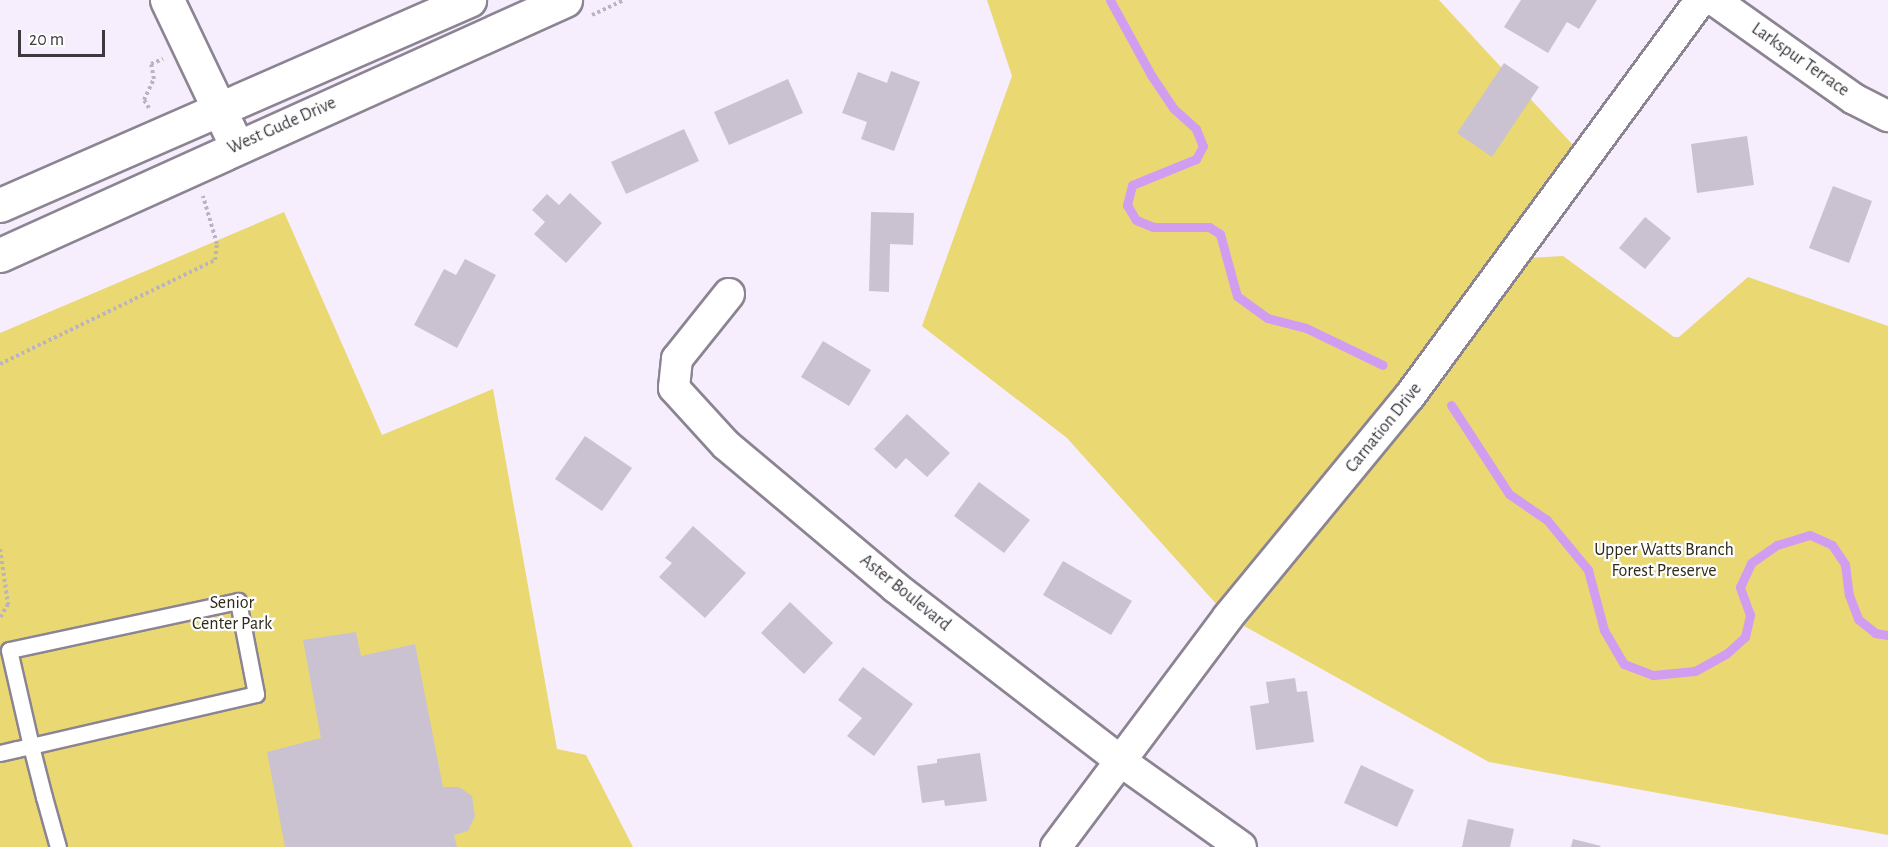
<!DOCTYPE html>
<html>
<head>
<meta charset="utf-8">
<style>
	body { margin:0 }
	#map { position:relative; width:1888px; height:847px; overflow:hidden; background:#f6edfd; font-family:"Alegreya Sans",sans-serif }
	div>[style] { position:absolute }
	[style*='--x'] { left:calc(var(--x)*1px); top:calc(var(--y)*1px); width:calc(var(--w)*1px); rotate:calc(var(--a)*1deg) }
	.green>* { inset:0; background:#ead873 }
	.stream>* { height:9px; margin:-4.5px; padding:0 4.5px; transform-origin:4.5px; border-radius:4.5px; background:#d19df1 }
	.building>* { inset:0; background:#cbc2d1 }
	.path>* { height:4px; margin-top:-2px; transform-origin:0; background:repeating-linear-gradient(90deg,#bab3c0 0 3px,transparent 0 6px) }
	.roads { filter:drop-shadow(2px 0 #8c8492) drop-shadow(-2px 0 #8c8492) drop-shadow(0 2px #8c8492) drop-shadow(0 -2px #8c8492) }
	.service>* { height:15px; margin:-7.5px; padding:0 7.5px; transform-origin:7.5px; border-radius:7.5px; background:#fff }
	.minor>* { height:30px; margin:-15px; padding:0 15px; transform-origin:15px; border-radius:15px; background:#fff }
	.tertiary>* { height:33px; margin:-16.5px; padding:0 16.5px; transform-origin:16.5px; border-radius:16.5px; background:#fff }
	.secondary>* { height:33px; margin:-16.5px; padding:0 16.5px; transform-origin:16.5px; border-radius:16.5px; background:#fff }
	span { translate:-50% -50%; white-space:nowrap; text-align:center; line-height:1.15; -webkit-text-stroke:4.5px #fefefe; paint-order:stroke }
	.street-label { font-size:18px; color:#3c393f }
	.park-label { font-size:18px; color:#2e2b18 }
	.scale { position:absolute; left:18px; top:30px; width:87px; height:27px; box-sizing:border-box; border:3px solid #3c393f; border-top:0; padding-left:8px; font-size:18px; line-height:21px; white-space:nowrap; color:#3c393f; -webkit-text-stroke:4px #fefefe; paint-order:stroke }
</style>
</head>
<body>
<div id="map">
	<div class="green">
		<i style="clip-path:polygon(987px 0,1439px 0,1585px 158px,1511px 259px,1563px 256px,1674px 337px,1679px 337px,1748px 277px,1888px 326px,1888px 835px,1489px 762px,1228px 617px,1067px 438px,922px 326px,1012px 76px)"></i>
		<i style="clip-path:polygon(284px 212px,382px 435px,493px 389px,557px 749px,586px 755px,633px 847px,0 847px,0 333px)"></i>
	</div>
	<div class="stream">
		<i style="--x:1110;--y:0;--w:85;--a:61.3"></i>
		<i style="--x:1151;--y:75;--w:40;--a:56"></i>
		<i style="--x:1173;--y:108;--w:31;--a:42"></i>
		<i style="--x:1196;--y:129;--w:18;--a:68"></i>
		<i style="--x:1203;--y:146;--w:15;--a:118"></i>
		<i style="--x:1196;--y:159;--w:69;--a:157.9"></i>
		<i style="--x:1132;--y:185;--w:21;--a:104"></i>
		<i style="--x:1127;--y:205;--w:17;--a:59"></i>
		<i style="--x:1136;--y:220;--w:18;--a:22"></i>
		<i style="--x:1153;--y:227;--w:56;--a:0"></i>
		<i style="--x:1209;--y:227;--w:13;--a:32"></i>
		<i style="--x:1220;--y:234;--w:64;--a:74.7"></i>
		<i style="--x:1237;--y:296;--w:37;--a:36"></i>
		<i style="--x:1267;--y:318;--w:40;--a:14.4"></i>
		<i style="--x:1306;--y:328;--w:85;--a:25.7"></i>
		<i style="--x:1451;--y:405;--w:106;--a:56.9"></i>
		<i style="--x:1509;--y:494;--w:46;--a:34.4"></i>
		<i style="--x:1547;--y:520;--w:65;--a:50.6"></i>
		<i style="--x:1588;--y:570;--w:62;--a:75.1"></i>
		<i style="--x:1604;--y:630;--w:39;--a:60"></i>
		<i style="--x:1624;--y:664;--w:31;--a:21"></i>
		<i style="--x:1653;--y:675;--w:42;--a:-5.4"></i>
		<i style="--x:1695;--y:671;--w:35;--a:-29"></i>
		<i style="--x:1726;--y:654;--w:25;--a:-42"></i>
		<i style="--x:1745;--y:637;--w:23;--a:-77"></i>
		<i style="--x:1750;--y:615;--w:30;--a:-110"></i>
		<i style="--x:1740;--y:587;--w:26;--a:-65"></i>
		<i style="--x:1751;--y:563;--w:32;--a:-35"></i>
		<i style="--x:1777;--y:545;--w:34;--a:-17"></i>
		<i style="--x:1810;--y:535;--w:24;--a:24"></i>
		<i style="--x:1832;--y:545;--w:23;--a:56"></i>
		<i style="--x:1845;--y:564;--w:31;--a:83"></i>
		<i style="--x:1849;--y:595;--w:26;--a:69"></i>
		<i style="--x:1858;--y:619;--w:22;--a:39"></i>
		<i style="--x:1875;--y:633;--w:13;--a:9"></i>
	</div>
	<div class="building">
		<i style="clip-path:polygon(1521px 0,1597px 0,1579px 29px,1567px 22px,1548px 53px,1504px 27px)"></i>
		<i style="clip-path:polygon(1504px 63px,1539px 87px,1492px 157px,1457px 133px)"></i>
		<i style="clip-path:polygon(891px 71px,920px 82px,894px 151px,861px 139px,867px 122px,842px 113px,858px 72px,887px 83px)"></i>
		<i style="clip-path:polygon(788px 79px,803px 113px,729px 145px,714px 112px)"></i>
		<i style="clip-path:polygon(684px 129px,699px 161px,626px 194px,611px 162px)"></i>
		<i style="clip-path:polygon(1747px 136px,1754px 185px,1697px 193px,1691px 144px)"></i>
		<i style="clip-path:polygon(1833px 186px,1872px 201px,1849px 263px,1809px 248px)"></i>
		<i style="clip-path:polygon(570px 193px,602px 223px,566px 263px,534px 234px,545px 222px,532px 210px,547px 194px,559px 205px)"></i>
		<i style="clip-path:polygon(871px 212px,914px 213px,913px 245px,890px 244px,889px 292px,869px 291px)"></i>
		<i style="clip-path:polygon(1645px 217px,1671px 238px,1645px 269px,1619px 248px)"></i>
		<i style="clip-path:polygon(465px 259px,496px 275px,457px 348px,414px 325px,444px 269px,456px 275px)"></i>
		<i style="clip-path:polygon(823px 341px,871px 370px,849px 406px,801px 377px)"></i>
		<i style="clip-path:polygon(907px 414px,950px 453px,927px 477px,906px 458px,896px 469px,874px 449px)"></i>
		<i style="clip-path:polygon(585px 436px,632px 468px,602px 511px,555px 479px)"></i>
		<i style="clip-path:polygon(979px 482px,1030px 520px,1004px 553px,954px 516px)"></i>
		<i style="clip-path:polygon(693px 526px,746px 573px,705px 618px,659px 577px,672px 563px,665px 558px)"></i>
		<i style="clip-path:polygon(1063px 561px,1132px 601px,1111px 635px,1043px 595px)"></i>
		<i style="clip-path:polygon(790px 602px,833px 643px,804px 674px,761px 633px)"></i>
		<i style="clip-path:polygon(356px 632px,361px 656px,415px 644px,443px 787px,459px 787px,472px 796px,475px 816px,468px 831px,454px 835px,457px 847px,285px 847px,267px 752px,321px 738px,303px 640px)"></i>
		<i style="clip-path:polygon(863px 667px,913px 704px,874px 756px,847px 736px,862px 718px,838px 700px)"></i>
		<i style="clip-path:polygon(1295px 678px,1297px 692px,1307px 691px,1314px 742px,1256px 750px,1250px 706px,1269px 703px,1266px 682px)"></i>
		<i style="clip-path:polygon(980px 753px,987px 801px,945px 806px,944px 800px,922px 803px,917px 766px,937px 763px,937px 759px)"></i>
		<i style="clip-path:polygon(1361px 765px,1414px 790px,1397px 827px,1344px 803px)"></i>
		<i style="clip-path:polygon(1468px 819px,1514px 829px,1510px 847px,1462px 847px)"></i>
		<i style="clip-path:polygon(1573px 839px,1601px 846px,1600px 847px,1571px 847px)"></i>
	</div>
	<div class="path">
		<i style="--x:592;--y:15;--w:35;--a:-25"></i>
		<i style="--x:149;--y:108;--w:9;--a:-122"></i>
		<i style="--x:144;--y:100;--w:23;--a:-65"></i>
		<i style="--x:154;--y:79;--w:15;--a:-101"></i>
		<i style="--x:151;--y:64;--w:13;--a:-23"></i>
		<i style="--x:0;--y:364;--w:239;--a:-25.8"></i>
		<i style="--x:215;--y:260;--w:16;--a:-83"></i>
		<i style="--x:217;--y:244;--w:50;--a:-106.3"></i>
		<i style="--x:0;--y:549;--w:56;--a:81.7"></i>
		<i style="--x:8;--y:604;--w:16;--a:120"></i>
	</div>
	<div class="roads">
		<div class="service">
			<i style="--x:0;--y:753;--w:17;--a:-13"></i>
			<i style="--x:17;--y:749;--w:14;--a:-12"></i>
			<i style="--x:31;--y:746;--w:231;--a:-13"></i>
			<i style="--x:256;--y:694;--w:95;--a:-101"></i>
			<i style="--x:238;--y:601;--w:234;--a:167.9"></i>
			<i style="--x:9;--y:650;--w:98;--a:77.1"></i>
			<i style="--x:31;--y:746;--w:53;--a:75.7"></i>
			<i style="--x:44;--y:797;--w:52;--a:74.4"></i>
		</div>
		<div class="minor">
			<i style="--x:1714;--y:0;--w:171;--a:35.3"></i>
			<i style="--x:1854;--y:99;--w:38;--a:27"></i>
			<i style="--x:729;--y:294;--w:83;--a:128.7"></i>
			<i style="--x:677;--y:359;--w:29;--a:96"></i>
			<i style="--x:674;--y:388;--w:77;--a:47.6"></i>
			<i style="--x:726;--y:445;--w:221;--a:40"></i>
			<i style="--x:895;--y:587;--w:287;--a:37.6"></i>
			<i style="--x:1122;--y:762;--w:146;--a:35.5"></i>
			<i style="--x:1056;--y:847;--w:287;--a:-53.2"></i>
			<i style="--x:1228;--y:617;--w:285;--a:-50.6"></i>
			<i style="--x:1409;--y:397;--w:493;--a:-53.7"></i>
		</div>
		<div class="tertiary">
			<i style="--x:167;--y:0;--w:163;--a:64.5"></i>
		</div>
		<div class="secondary">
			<i style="--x:0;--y:205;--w:512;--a:-23.61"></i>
			<i style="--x:0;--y:255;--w:620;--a:-24.29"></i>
		</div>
	</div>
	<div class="street-label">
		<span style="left:1800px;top:60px;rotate:35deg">Larkspur Terrace</span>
		<span style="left:282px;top:126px;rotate:-24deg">West Gude Drive</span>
		<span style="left:1384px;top:428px;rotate:-51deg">Carnation Drive</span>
		<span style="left:905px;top:593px;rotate:39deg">Aster Boulevard</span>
	</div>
	<div class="park-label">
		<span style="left:1664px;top:561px">Upper Watts Branch<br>Forest Preserve</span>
		<span style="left:232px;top:614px">Senior<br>Center Park</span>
	</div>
	<div class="scale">20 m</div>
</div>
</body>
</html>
